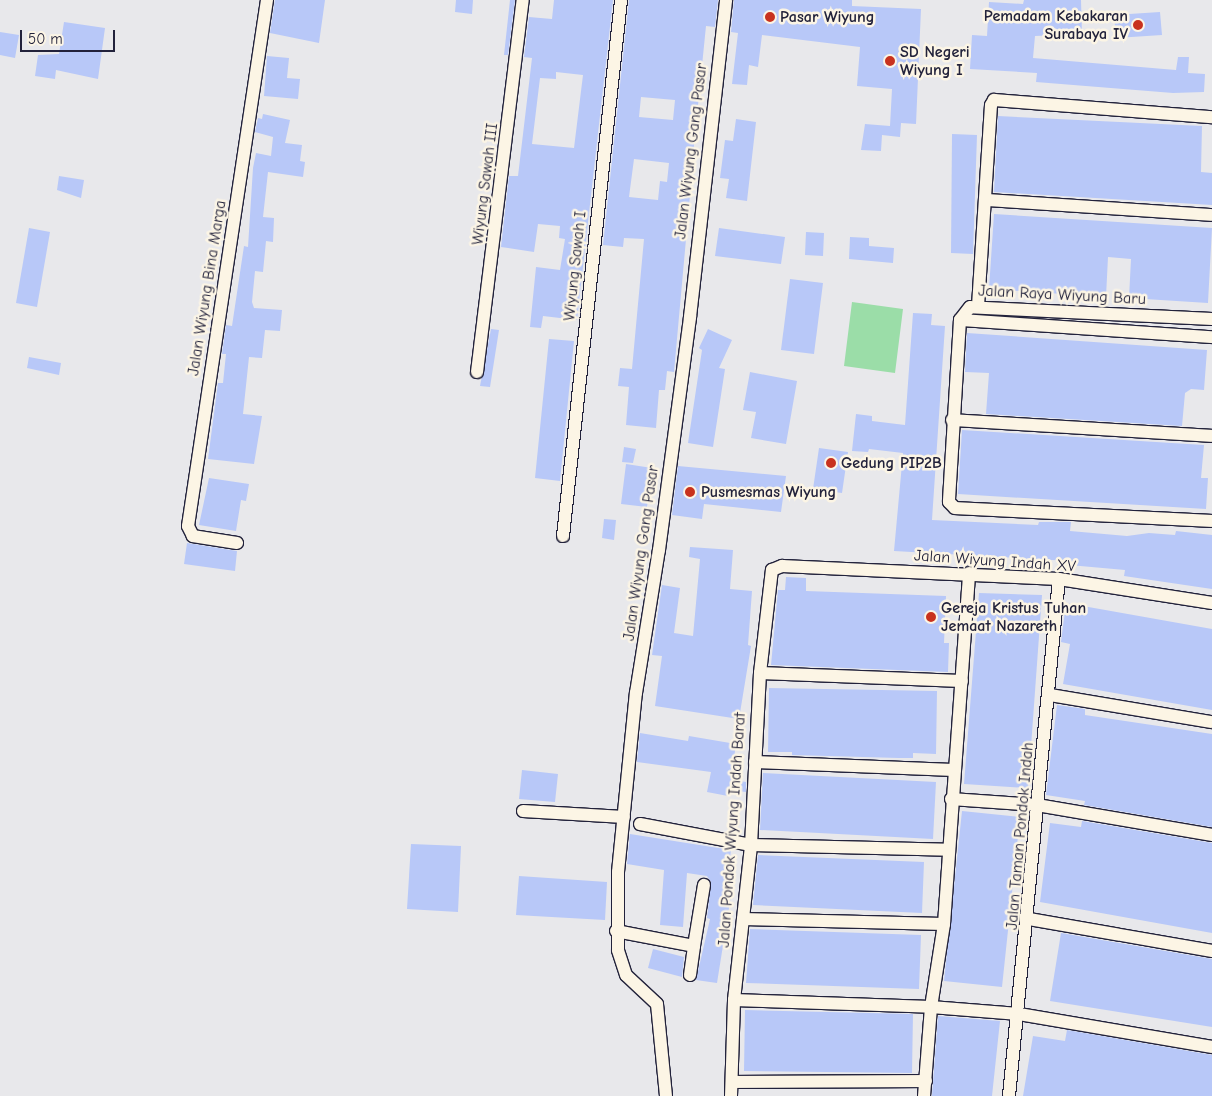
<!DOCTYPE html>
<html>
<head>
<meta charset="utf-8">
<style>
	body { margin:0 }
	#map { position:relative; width:1212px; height:1096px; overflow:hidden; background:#e8e8eb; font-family:"Comic Neue",sans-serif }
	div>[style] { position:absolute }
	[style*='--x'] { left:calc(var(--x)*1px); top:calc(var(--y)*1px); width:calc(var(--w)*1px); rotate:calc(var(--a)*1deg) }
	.green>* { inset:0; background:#9bdda8 }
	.building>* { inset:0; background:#b8c8f8 }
	.roads { filter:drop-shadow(1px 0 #22223b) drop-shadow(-1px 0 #22223b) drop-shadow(0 1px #22223b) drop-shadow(0 -1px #22223b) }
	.minor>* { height:12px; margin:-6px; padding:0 6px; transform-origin:6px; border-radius:6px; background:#fcf5e5 }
	.dots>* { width:14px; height:14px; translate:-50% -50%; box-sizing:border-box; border:2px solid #fcf5e5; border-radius:50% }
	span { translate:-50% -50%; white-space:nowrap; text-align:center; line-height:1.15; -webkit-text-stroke:5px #fcf5e5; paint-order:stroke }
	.poi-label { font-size:16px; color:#22223b; font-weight:700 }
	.right { translate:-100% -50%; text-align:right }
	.left { translate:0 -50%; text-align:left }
	.street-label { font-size:16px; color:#22223b }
	.scale { position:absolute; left:20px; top:30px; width:95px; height:22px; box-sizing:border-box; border:2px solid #22223b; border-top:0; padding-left:6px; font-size:15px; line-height:18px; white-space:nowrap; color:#22223b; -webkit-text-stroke:4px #fcf5e5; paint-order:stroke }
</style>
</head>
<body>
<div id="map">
	<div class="green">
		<i style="clip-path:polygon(852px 302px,903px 309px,895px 373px,844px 366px)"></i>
	</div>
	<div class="building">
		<i style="clip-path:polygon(275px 0,325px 0,319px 43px,270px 33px)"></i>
		<i style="clip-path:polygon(456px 0,473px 0,472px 14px,455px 12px)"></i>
		<i style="clip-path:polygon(510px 0,515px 0,508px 55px,504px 55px)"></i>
		<i style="clip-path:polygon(evenodd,554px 0,613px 0,577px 320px,543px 316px,541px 328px,530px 327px,536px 267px,560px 270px,565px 239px,559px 238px,560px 226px,538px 224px,534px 252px,501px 247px,509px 176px,518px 176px,528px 92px,532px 58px,524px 57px,529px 17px,552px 19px,554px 0,556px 72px,583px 75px,574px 148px,532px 144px,540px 78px,556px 79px,556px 72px)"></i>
		<i style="clip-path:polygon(evenodd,629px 0,718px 0,715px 27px,706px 26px,692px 165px,689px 165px,687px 184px,691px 184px,674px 372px,667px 371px,665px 390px,659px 390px,656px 428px,626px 425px,629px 387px,618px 386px,620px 368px,632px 369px,644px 239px,624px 238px,623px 247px,603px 245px,629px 0,641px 97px,675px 100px,673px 120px,639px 117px,641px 97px,629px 0,634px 159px,669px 163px,667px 182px,660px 181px,658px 200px,629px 197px,634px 159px)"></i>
		<i style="clip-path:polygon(734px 0,852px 0,852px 6px,921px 9px,916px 124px,901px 123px,900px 137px,882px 135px,881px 151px,861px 150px,865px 124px,890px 126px,892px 89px,857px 86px,860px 47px,762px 35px,758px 67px,749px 65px,747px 85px,732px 84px,738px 33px,731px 32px)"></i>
		<i style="clip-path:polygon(1024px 0,1081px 0,1082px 34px,1035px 36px,1033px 58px,1176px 70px,1178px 57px,1189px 57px,1188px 73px,1205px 74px,1204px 92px,1173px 93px,1036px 82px,1037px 73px,970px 69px,972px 35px,987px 36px,989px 2px,1023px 4px)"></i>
		<i style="clip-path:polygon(1160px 12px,1162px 35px,1116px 38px,1114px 15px)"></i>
		<i style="clip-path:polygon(64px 22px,105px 28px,98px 79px,56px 70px,55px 79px,35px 76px,38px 55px,59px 54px)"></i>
		<i style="clip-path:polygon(0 32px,19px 35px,15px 58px,0 55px)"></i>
		<i style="clip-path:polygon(267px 56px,289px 58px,287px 78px,300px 79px,298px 99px,264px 96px)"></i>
		<i style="clip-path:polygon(263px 114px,290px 120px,285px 143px,302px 145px,300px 161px,305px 162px,303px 177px,268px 172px,263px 217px,274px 218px,273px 242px,266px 241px,263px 272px,255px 271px,252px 302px,254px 308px,282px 310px,280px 331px,265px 330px,262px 358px,249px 357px,243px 414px,262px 416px,254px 464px,208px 459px,218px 383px,223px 383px,226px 354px,222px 354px,226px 325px,232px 326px,244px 246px,248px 247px,253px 168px,256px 153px,271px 156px,273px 137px,255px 132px,258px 118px,262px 119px)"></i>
		<i style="clip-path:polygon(998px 116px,1202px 126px,1201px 172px,1212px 173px,1212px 205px,994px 192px)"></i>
		<i style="clip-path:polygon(736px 119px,756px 122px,747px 201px,726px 198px,729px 179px,720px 178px,725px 140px,733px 141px)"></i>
		<i style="clip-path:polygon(952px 134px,977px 135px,973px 254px,951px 253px)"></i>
		<i style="clip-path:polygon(59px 176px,84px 180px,81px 198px,57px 190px)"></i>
		<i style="clip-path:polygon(994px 214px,1212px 228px,1208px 303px,1129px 298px,1131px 259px,1108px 257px,1106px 297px,989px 289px)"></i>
		<i style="clip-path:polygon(29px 228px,50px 232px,37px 307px,16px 303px)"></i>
		<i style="clip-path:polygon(719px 228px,785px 237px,781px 264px,715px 256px)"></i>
		<i style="clip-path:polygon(806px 232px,824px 233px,823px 256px,805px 255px)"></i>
		<i style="clip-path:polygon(850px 237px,869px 238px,869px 246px,894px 248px,893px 263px,849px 259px)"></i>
		<i style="clip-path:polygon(790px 279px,823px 283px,814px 354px,781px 350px)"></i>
		<i style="clip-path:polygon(913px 313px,932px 314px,931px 325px,945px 326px,932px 520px,1038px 525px,1039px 522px,1071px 522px,1070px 531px,1127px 536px,1149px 533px,1175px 535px,1176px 531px,1212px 535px,1212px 589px,1124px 576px,1125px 570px,1069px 565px,1070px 561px,894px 551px,903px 453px,869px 449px,868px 452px,852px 451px,856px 414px,872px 416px,872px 421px,905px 425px)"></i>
		<i style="clip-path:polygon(491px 329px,499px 330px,490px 387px,480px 386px)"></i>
		<i style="clip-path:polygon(708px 329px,732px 340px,719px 368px,725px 369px,713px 447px,688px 443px,702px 350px,699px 348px)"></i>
		<i style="clip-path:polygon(967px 333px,1207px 350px,1204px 390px,1191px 389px,1185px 393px,1182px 426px,986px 414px,989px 373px,965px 372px)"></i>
		<i style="clip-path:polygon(549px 339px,574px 341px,560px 481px,535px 478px)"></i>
		<i style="clip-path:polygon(29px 357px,61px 363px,59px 375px,27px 368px)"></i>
		<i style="clip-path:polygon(750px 372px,797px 381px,786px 444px,751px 438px,756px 412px,743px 410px)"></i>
		<i style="clip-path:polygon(962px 430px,1204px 445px,1201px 478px,1208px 478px,1206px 509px,958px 494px)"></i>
		<i style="clip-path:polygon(624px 447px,636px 449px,633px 463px,622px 462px)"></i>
		<i style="clip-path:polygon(819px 448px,848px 452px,842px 493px,813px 489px)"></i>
		<i style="clip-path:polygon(626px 464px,652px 468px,647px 507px,621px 504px)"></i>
		<i style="clip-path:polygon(678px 466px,786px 476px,781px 512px,704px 504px,702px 519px,672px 515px)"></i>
		<i style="clip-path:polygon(209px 478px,249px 484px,246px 501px,241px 500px,236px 531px,199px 525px)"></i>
		<i style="clip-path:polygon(604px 519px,616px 520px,614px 540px,602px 538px)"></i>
		<i style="clip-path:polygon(187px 543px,237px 551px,235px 571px,184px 564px)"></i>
		<i style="clip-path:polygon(690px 547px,733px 550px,730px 589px,752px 591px,748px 645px,751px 646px,739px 719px,655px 706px,662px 656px,652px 655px,662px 585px,680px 588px,674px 633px,693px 636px,700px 559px,689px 557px)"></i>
		<i style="clip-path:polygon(786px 577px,806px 578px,806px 591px,946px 596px,944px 643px,949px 643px,948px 672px,771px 665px,778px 590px,785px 590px)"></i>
		<i style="clip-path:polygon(979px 593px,1042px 595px,1028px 788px,964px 784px)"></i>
		<i style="clip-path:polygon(1066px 603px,1212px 629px,1212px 710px,1063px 684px,1070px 644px,1061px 642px)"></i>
		<i style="clip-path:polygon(769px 688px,937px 691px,936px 754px,913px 753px,913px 758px,899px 758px,792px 755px,792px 752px,768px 752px)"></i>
		<i style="clip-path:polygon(1057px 705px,1085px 709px,1085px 715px,1212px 734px,1212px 827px,1084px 805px,1085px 801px,1046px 795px)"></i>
		<i style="clip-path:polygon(640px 733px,688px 741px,689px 736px,736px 744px,731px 779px,746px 782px,746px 792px,729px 790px,728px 796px,707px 792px,711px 772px,637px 762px)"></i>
		<i style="clip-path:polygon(522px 770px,558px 774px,555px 802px,519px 799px)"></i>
		<i style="clip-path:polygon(763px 773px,936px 782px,933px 839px,760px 830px)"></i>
		<i style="clip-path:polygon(962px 811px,1020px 817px,1002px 987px,944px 981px)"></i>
		<i style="clip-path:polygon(1082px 821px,1212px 843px,1212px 933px,1040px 902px,1050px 823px,1081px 827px)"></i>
		<i style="clip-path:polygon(630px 834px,731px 850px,727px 882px,733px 883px,717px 983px,696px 980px,710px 919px,707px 918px,711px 882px,707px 876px,687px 873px,683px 927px,660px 925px,664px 870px,627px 864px)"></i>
		<i style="clip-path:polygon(411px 844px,461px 846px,458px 912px,407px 909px)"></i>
		<i style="clip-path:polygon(758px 855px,924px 862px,922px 913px,753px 905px)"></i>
		<i style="clip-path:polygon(519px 876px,607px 882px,605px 920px,516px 915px)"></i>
		<i style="clip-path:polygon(750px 929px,921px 935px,919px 989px,746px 983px)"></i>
		<i style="clip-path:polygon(1061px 933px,1212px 959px,1212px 1027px,1050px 1001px)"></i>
		<i style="clip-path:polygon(653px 949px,684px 957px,682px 977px,648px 968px)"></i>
		<i style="clip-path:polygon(745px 1010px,913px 1014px,912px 1073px,744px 1071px)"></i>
		<i style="clip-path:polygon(938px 1016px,1000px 1021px,992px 1096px,932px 1096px)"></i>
		<i style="clip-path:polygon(1067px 1030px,1212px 1055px,1212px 1096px,1023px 1096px,1033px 1036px,1065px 1041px)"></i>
	</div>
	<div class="roads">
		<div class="minor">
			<i style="--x:986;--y:200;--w:226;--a:3.8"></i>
			<i style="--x:978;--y:306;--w:201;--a:-86.3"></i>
			<i style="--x:991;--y:105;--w:6;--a:-59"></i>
			<i style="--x:994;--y:100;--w:219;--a:4.5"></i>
			<i style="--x:1212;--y:319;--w:242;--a:-177.2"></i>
			<i style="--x:970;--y:307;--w:16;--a:128"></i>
			<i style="--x:960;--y:320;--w:182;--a:93.5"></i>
			<i style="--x:949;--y:502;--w:8;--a:45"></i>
			<i style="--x:955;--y:508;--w:257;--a:2.9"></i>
			<i style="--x:960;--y:320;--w:253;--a:3.9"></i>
			<i style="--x:477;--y:372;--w:375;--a:-83"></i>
			<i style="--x:952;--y:420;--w:260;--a:3.5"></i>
			<i style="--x:563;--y:536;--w:539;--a:-83.82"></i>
			<i style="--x:237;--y:543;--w:45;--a:-171"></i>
			<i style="--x:193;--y:536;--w:11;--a:-117"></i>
			<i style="--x:188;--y:526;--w:532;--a:-81.46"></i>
			<i style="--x:760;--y:673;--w:202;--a:2.3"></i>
			<i style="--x:1050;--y:695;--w:164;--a:9.5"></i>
			<i style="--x:755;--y:762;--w:199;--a:2.3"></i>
			<i style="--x:951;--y:799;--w:86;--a:4"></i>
			<i style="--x:1037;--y:805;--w:178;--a:9.7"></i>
			<i style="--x:523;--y:811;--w:101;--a:3.4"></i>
			<i style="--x:640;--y:824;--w:113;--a:10.7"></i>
			<i style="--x:751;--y:845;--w:198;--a:1.4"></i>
			<i style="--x:743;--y:919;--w:201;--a:1.4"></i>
			<i style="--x:1029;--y:919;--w:186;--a:9.9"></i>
			<i style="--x:616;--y:931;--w:79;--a:10.9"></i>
			<i style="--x:694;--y:946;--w:62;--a:-80.7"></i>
			<i style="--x:690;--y:975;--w:29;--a:-82"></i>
			<i style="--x:734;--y:1000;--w:197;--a:2"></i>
			<i style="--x:931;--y:1007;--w:88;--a:4.5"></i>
			<i style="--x:1019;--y:1014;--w:196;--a:9.7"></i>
			<i style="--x:732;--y:1082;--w:194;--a:-0.3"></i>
			<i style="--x:666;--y:1096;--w:92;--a:-95.6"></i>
			<i style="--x:657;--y:1004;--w:42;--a:-136.9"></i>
			<i style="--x:626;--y:975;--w:26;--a:-108"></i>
			<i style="--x:618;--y:950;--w:78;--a:-90"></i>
			<i style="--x:618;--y:872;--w:180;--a:-84.3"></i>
			<i style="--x:636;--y:693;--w:145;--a:-80.9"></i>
			<i style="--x:659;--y:550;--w:235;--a:-82.4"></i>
			<i style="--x:690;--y:317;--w:319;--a:-83.5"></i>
			<i style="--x:731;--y:1096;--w:96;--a:-88.2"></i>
			<i style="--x:734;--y:1000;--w:156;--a:-83.7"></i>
			<i style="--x:751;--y:845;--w:172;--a:-87"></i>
			<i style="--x:760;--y:673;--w:104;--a:-83.4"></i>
			<i style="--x:772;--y:570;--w:11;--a:-22"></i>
			<i style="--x:782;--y:566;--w:277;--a:2.7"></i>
			<i style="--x:1059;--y:579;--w:155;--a:8.9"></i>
			<i style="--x:924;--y:1096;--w:89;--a:-85.5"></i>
			<i style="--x:931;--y:1007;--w:84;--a:-81.1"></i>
			<i style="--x:944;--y:924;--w:352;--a:-85.9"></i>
			<i style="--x:1009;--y:1096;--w:519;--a:-84.48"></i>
		</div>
	</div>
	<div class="dots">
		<i style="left:770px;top:17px;background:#c8321e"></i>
		<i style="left:1138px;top:25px;background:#c8321e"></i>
		<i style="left:890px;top:61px;background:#c8321e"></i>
		<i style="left:831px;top:463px;background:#c8321e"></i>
		<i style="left:690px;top:492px;background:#c8321e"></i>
		<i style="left:931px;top:617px;background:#c8321e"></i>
	</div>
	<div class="poi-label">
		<span class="right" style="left:1128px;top:25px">Pemadam Kebakaran<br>Surabaya IV</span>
		<span class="left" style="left:780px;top:17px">Pasar Wiyung</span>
		<span class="left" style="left:900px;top:61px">SD Negeri<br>Wiyung I</span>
		<span class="left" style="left:841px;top:463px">Gedung PIP2B</span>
		<span class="left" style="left:701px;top:492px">Pusmesmas Wiyung</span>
		<span class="left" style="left:941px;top:617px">Gereja Kristus Tuhan<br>Jemaat Nazareth</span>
	</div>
	<div class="street-label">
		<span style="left:691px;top:151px;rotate:-83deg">Jalan Wiyung Gang Pasar</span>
		<span style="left:485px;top:184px;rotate:-83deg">Wiyung Sawah III</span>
		<span style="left:575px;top:266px;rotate:-84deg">Wiyung Sawah I</span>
		<span style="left:207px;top:288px;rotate:-81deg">Jalan Wiyung Bina Marga</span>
		<span style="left:1062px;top:295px;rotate:3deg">Jalan Raya Wiyung Baru</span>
		<span style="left:641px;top:553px;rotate:-82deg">Jalan Wiyung Gang Pasar</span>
		<span style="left:995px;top:561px;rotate:4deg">Jalan Wiyung Indah XV</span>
		<span style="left:732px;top:830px;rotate:-86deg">Jalan Pondok Wiyung Indah Barat</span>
		<span style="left:1020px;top:836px;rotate:-85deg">Jalan Taman Pondok Indah</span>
	</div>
	<div class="scale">50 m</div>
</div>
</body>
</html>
